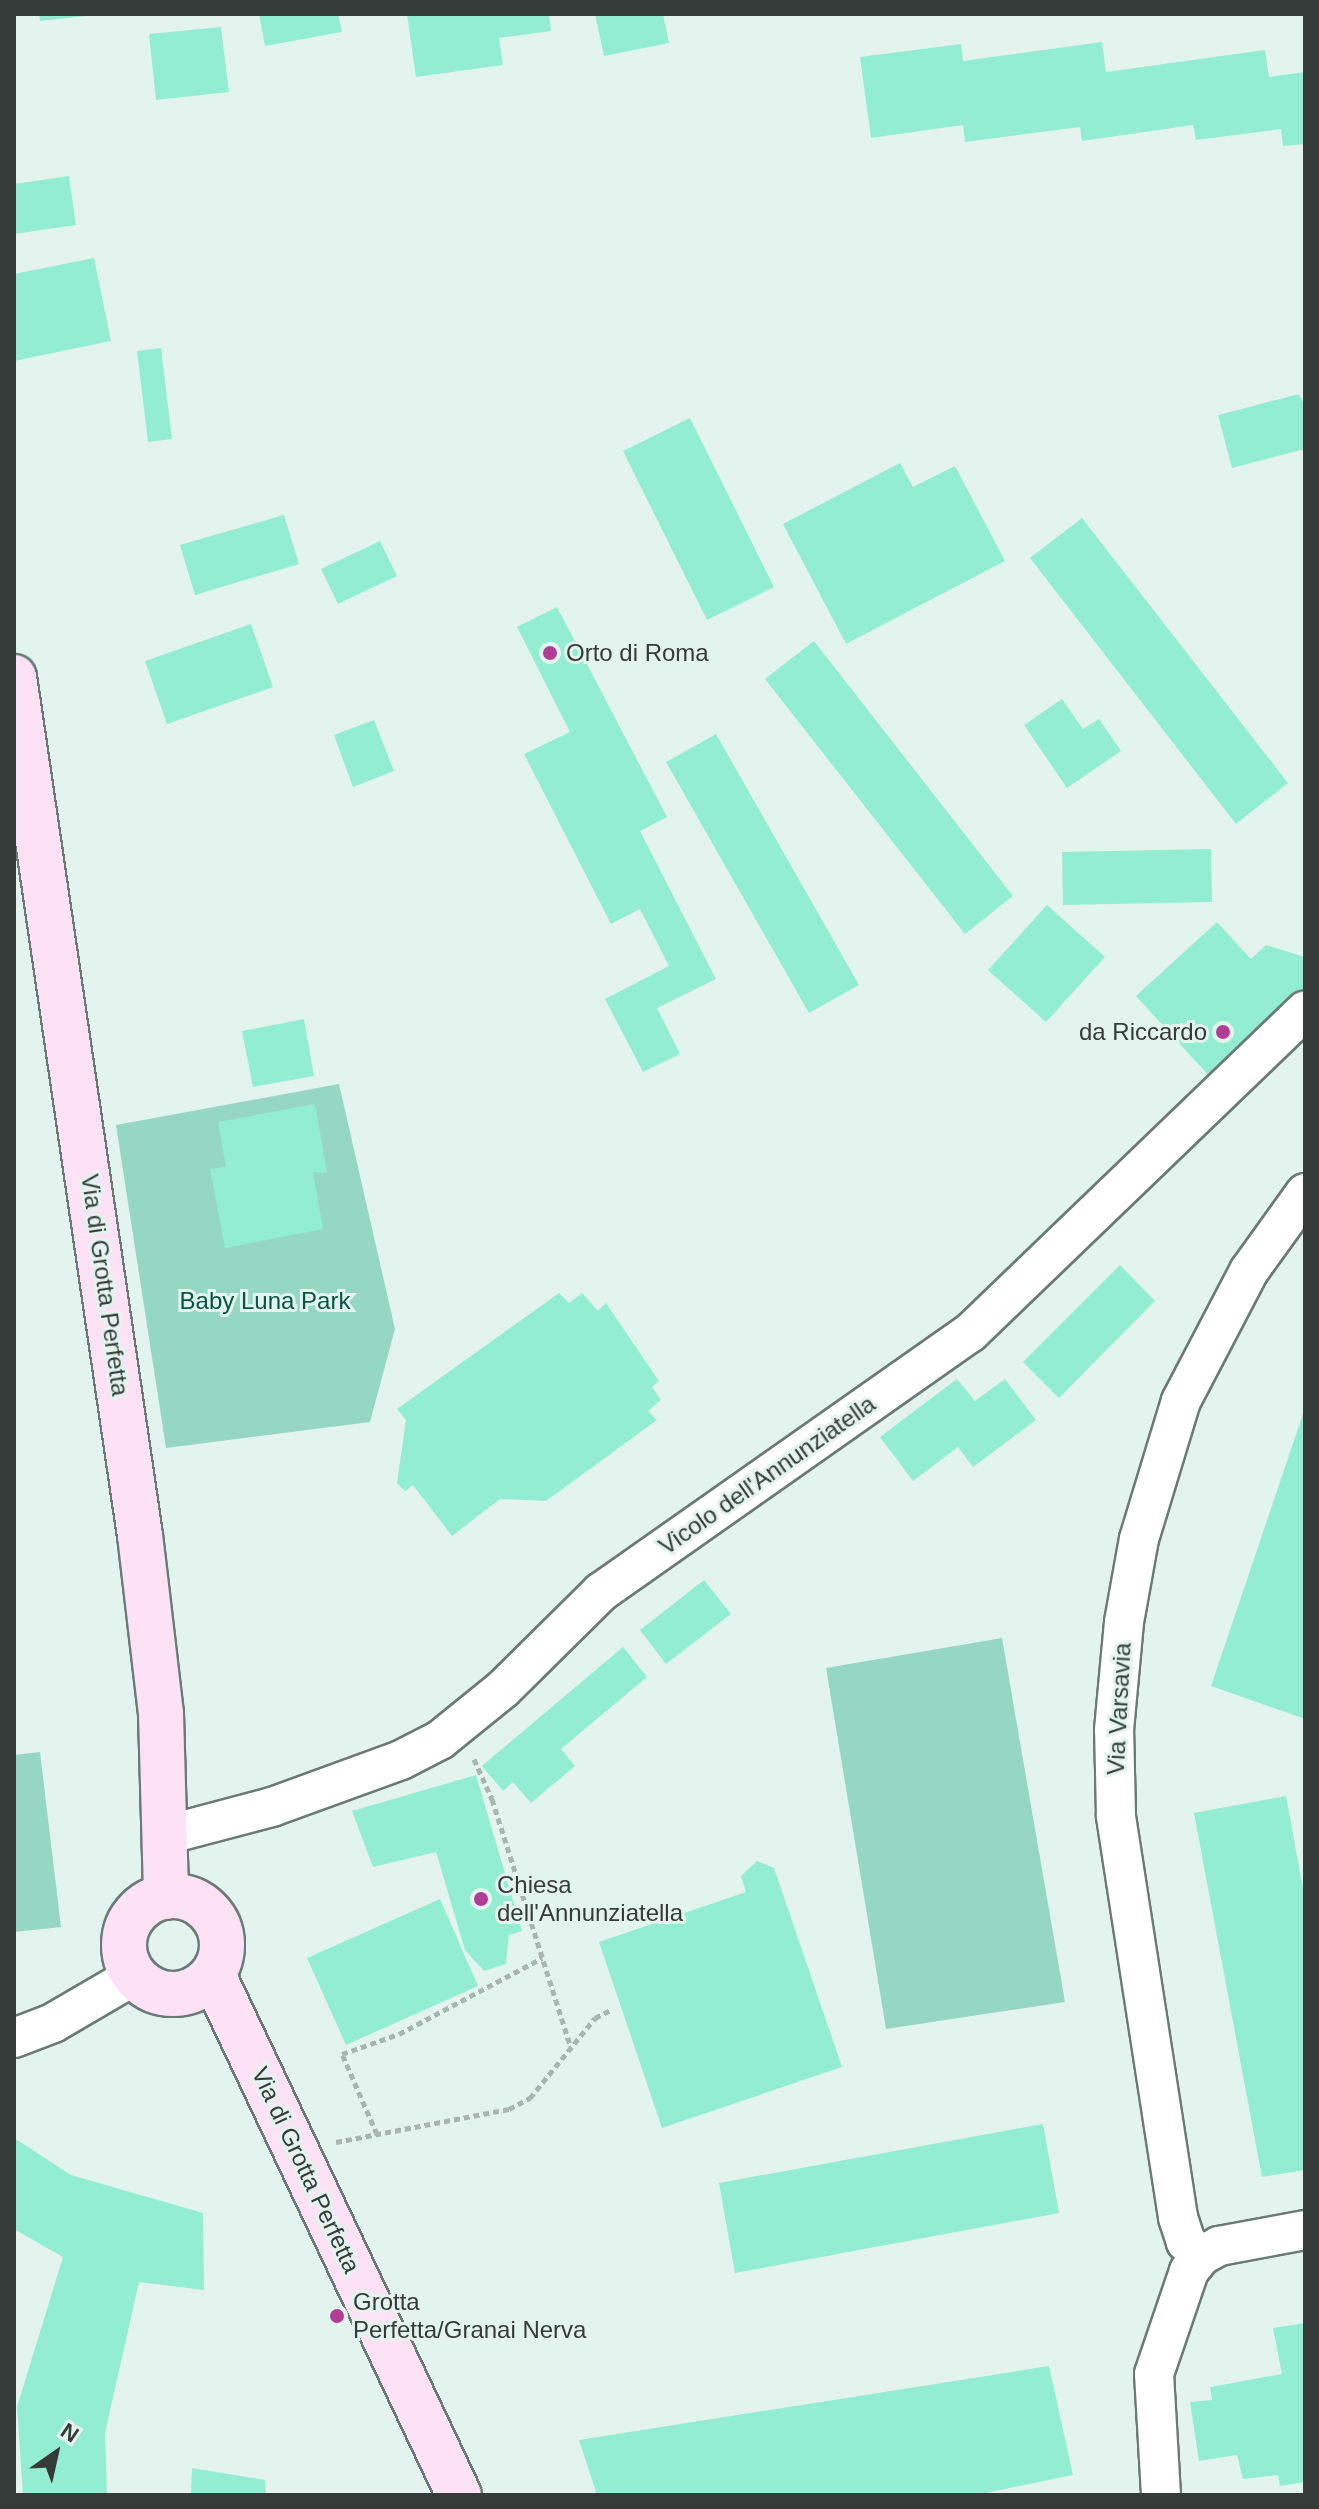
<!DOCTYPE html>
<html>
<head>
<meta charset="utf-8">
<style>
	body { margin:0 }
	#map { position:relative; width:1319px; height:2509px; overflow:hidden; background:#e3f4ee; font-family:Helvetica,sans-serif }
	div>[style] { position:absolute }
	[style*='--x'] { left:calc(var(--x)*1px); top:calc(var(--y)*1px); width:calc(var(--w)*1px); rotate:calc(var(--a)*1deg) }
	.green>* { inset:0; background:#96d7c4 }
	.building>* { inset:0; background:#93edd3 }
	.path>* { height:5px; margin-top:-2.5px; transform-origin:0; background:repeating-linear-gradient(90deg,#a8b5b1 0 6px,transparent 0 10px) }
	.roads { filter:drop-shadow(2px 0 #6b7a76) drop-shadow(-2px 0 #6b7a76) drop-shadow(0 2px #6b7a76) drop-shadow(0 -2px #6b7a76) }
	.street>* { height:38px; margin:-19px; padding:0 19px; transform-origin:19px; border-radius:19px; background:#fff }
	.secondary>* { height:44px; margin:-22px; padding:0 22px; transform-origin:22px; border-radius:22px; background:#fde2f5 }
	.secondary>.ring { margin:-22px; padding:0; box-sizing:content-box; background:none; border:44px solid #fde2f5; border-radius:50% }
	.dots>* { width:22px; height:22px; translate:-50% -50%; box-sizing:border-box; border:4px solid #e3f4ee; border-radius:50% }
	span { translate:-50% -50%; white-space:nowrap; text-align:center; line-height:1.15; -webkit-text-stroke:6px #e3f4ee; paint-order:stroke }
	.poi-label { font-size:24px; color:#353b39 }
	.left { translate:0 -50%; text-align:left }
	.right { translate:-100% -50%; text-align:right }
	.street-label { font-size:24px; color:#353b39 }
	.park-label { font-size:24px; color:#045545 }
	.frame { position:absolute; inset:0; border:16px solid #353b39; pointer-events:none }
	.north { position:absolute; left:16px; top:2413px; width:80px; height:80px; -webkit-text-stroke:6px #e3f4ee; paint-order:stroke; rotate:34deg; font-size:22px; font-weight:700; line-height:32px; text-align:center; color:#353b39 }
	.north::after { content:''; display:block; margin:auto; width:28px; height:36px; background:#353b39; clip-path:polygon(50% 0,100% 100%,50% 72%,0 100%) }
</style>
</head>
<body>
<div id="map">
	<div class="green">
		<i style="clip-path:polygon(339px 1084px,395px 1329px,370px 1422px,166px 1448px,116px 1125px)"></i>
		<i style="clip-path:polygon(1002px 1638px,1065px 2002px,886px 2029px,826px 1668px)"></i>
		<i style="clip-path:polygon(40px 1752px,61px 1927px,14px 1932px,14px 1755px)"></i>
	</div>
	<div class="building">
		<i style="clip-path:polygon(39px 14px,86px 14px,86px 16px,40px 21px)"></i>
		<i style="clip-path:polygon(259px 14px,338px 14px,342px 32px,265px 46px)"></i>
		<i style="clip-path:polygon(407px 14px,549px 14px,551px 31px,499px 38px,503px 65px,416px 77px)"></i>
		<i style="clip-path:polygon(595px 14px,663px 14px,669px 43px,604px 56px)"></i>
		<i style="clip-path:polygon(221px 27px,229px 92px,156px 100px,149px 34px)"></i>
		<i style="clip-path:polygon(1102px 42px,1106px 72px,1265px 50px,1269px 77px,1305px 72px,1305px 144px,1283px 146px,1281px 129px,1196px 140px,1193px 125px,1082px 141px,1080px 127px,965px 142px,963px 125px,871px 138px,860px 57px,961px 44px,963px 61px)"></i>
		<i style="clip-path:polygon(69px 176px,76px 225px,14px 234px,14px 184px)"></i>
		<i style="clip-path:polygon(94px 258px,111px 341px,14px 361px,14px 274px)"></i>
		<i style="clip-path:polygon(161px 348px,172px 439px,148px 442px,137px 351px)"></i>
		<i style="clip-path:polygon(1299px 394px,1305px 406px,1305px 449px,1232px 468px,1218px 415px)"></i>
		<i style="clip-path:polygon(690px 418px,774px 587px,707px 620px,623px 451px)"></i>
		<i style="clip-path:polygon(900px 463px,913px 487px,955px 466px,1005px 561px,846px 644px,783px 524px)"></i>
		<i style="clip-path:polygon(284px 515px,299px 564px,195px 595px,180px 545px)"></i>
		<i style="clip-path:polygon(1082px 518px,1288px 783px,1236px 824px,1030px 558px)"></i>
		<i style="clip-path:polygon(380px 541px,397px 576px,338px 604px,321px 569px)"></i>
		<i style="clip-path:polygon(557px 607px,667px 817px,640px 831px,716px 979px,657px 1008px,680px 1054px,643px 1072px,605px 999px,669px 966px,640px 909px,611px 924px,524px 754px,570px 732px,517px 627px)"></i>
		<i style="clip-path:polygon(251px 624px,273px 687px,167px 724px,145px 661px)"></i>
		<i style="clip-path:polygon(814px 641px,1013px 896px,965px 934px,765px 679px)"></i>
		<i style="clip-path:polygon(1062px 699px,1083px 729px,1099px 719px,1121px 751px,1067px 788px,1024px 725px)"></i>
		<i style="clip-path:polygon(374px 720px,394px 771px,353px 787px,334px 735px)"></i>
		<i style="clip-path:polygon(716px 734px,859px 985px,809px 1013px,666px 762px)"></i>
		<i style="clip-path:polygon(1211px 849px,1212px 902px,1063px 905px,1062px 852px)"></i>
		<i style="clip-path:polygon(1047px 905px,1105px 957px,1046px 1022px,988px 970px)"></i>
		<i style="clip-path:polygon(1217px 922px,1251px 959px,1266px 945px,1305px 957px,1305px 994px,1212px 1079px,1136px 996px)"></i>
		<i style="clip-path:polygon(304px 1019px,314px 1076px,253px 1087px,242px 1031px)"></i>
		<i style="clip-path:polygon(315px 1104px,327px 1173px,313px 1172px,323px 1229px,225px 1248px,210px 1169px,226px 1167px,218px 1122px)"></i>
		<i style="clip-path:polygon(1120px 1265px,1155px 1301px,1059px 1398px,1023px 1362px)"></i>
		<i style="clip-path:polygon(559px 1293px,569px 1303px,582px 1293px,598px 1311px,606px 1303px,659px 1381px,652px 1387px,661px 1400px,648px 1411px,657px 1420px,546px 1501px,500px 1499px,452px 1536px,413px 1485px,405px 1491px,397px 1483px,406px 1420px,397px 1409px)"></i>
		<i style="clip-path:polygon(957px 1379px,975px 1401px,1005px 1379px,1036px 1420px,973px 1467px,958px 1447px,913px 1481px,880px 1437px)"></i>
		<i style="clip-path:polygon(1304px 1411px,1305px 1411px,1305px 1719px,1211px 1686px)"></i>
		<i style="clip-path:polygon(704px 1580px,731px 1614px,666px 1664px,640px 1630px)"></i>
		<i style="clip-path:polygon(623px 1647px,647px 1677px,561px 1749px,575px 1766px,531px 1803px,513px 1782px,503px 1791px,482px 1766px)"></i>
		<i style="clip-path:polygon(476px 1775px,522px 1931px,509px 1935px,506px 1964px,484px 1971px,465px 1950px,436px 1852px,373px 1867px,352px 1811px)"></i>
		<i style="clip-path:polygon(1286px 1796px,1305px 1899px,1305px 2170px,1262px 2177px,1194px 1813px)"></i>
		<i style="clip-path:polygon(757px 1861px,774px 1868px,842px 2067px,662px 2128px,599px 1942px,746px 1892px,741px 1876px)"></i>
		<i style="clip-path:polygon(440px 1899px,478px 1986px,346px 2045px,307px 1958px)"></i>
		<i style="clip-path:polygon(1043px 2124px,1059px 2213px,735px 2273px,719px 2183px)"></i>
		<i style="clip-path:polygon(14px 2138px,71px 2175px,203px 2213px,204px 2290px,139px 2282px,105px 2433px,107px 2495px,23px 2495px,17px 2407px,63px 2257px,14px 2229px)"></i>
		<i style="clip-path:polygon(1305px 2323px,1305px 2482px,1280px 2486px,1278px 2475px,1243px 2479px,1237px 2455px,1199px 2461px,1190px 2402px,1212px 2400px,1210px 2387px,1282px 2374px,1273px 2328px)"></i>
		<i style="clip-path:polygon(1049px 2366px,1073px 2475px,976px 2495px,597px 2495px,579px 2440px)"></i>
		<i style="clip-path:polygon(192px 2468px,265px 2480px,266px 2495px,191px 2495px)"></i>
	</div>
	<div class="path">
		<i style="--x:474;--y:1759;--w:44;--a:65.8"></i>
		<i style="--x:492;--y:1799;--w:258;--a:72.4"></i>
		<i style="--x:377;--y:2134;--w:87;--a:-113.6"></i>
		<i style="--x:342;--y:2054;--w:60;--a:-19.3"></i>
		<i style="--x:399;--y:2034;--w:162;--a:-28"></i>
		<i style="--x:336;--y:2142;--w:176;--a:-10.8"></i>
		<i style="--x:509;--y:2109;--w:24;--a:-28"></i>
		<i style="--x:530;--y:2098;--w:103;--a:-50.9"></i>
		<i style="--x:595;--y:2018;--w:18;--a:-27"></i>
	</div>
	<div class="roads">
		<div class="street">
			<i style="--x:166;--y:1835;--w:110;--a:-14.8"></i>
			<i style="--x:272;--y:1807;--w:137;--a:-20"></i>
			<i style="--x:401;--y:1760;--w:44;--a:-27.1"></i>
			<i style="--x:440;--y:1740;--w:81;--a:-39"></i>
			<i style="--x:503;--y:1689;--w:138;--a:-44.7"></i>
			<i style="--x:601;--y:1592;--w:451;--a:-35.1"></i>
			<i style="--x:970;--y:1333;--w:465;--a:-43.9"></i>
			<i style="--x:14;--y:2038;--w:42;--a:-21"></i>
			<i style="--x:53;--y:2023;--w:95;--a:-30.3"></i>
			<i style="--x:1201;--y:2256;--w:21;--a:-137"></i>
			<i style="--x:1186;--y:2242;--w:26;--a:-108"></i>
			<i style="--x:1178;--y:2217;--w:407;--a:-98.8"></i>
			<i style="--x:1116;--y:1815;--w:85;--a:-91.3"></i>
			<i style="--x:1114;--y:1730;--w:108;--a:-84.7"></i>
			<i style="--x:1124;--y:1622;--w:84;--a:-79.8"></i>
			<i style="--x:1139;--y:1539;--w:144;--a:-73.1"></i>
			<i style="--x:1181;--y:1401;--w:147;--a:-62.4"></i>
			<i style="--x:1249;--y:1271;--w:96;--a:-54.3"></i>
			<i style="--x:1161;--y:2495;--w:121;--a:-93.3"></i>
			<i style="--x:1154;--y:2374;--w:109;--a:-71.2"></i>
			<i style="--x:1189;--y:2271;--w:19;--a:-51"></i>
			<i style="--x:1201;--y:2256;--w:21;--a:-29"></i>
			<i style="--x:1219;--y:2246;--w:87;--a:-10.5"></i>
		</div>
		<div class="secondary">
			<i style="--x:14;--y:677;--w:867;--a:81.65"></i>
			<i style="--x:140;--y:1535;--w:180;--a:83.3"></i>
			<i style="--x:161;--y:1714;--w:183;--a:88.4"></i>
			<i class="ring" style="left:124px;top:1896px;width:54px;height:54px"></i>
			<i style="--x:213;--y:1975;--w:575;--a:64.68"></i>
		</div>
	</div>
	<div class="dots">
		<i style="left:550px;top:653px;background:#b13d96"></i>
		<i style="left:1223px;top:1032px;background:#b13d96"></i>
		<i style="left:481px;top:1899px;background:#b13d96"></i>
		<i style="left:337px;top:2316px;background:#b13d96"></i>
	</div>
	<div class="poi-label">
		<span class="left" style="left:566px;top:653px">Orto di Roma</span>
		<span class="right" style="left:1207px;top:1032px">da Riccardo</span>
		<span class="left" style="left:497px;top:1899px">Chiesa<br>dell'Annunziatella</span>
		<span class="left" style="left:353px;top:2316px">Grotta<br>Perfetta/Granai Nerva</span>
	</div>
	<div class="street-label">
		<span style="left:105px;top:1285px;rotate:82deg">Via di Grotta Perfetta</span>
		<span style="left:767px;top:1475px;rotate:-35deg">Vicolo dell'Annunziatella</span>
		<span style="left:1119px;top:1709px;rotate:-87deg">Via Varsavia</span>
		<span style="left:306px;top:2170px;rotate:65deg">Via di Grotta Perfetta</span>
	</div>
	<div class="park-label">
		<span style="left:265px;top:1301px">Baby Luna Park</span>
	</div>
	<div class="frame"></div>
	<div class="north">N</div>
</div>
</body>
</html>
